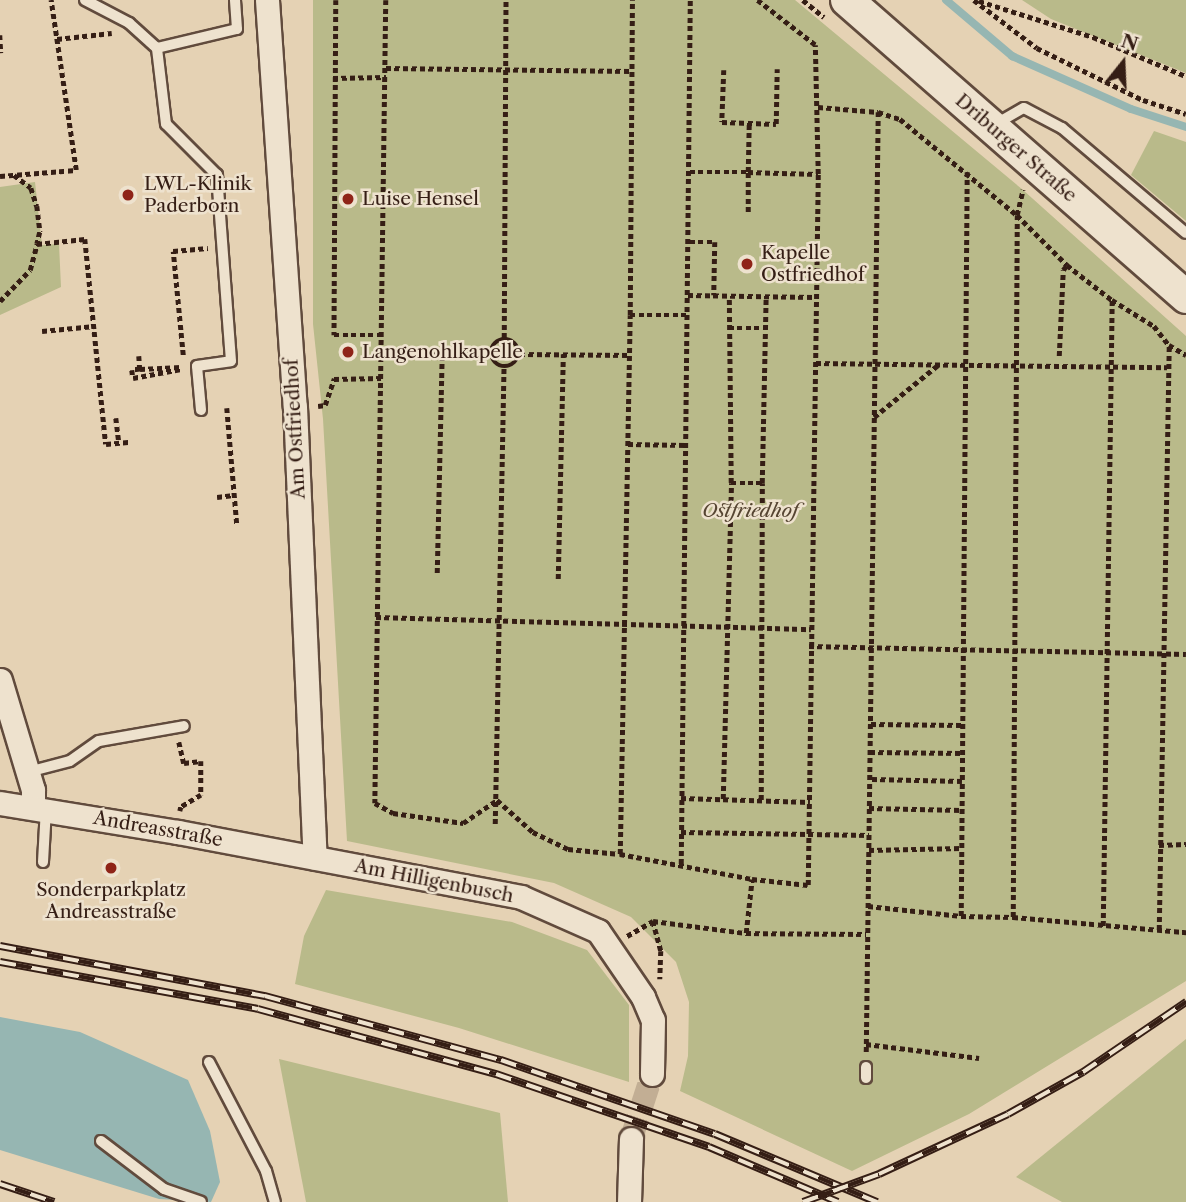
<!DOCTYPE html>
<html>
<head>
<meta charset="utf-8">
<style>
	body { margin:0 }
	#map { position:relative; width:1186px; height:1202px; overflow:hidden; background:#e5d2b4; font-family:"Libre Caslon Text",serif }
	div>[style] { position:absolute }
	[style*='--x'] { left:calc(var(--x)*1px); top:calc(var(--y)*1px); width:calc(var(--w)*1px); rotate:calc(var(--a)*1deg) }
	.green>* { inset:0; background:#b9ba8a }
	.water>* { inset:0; background:#96b6b2 }
	.stream>* { height:8px; margin:-4px; padding:0 4px; transform-origin:4px; border-radius:4px; background:#96b6b2 }
	.minor-tunnel>* { height:23px; margin-top:-11.5px; transform-origin:0; background:repeating-linear-gradient(90deg,#c2ae94 0 23px,transparent 0 34px) }
	.path>* { height:4.5px; margin-top:-2.25px; transform-origin:0; background:repeating-linear-gradient(90deg,#351e15 0 5px,transparent 0 8.5px) }
	.path>.ring { margin:-2.25px; padding:0; box-sizing:content-box; background:none; border:4.5px solid #351e15; border-radius:50% }
	.roads { filter:drop-shadow(2px 0 #614b3d) drop-shadow(-2px 0 #614b3d) drop-shadow(0 2px #614b3d) drop-shadow(0 -2px #614b3d) }
	.service>* { height:10px; margin:-5px; padding:0 5px; transform-origin:5px; border-radius:5px; background:#eee2ce }
	.minor>* { height:23px; margin:-11.5px; padding:0 11.5px; transform-origin:11.5px; border-radius:11.5px; background:#eee2ce }
	.secondary>* { height:32px; margin:-16px; padding:0 16px; transform-origin:16px; border-radius:16px; background:#eee2ce }
	.rail>* { height:8px; margin-top:-4px; transform-origin:0; background:repeating-linear-gradient(90deg,#eee2ce 0 16px,#351e15 0 32px); box-sizing:border-box; border-block:2px solid #351e15 }
	.dots>* { width:19px; height:19px; translate:-50% -50%; box-sizing:border-box; border:4px solid #eee2ce; border-radius:50% }
	span { translate:-50% -50%; white-space:nowrap; text-align:center; line-height:1.15; -webkit-text-stroke:5px #eee2ce; paint-order:stroke }
	.street-label { font-size:19px; color:#351e15 }
	.poi-label { font-size:19px; color:#351e15 }
	.left { translate:0 -50%; text-align:left }
	.park-label { font-size:19px; color:#564532; font-style:italic }
	.north { position:absolute; left:1088px; top:28px; width:70px; height:70px; -webkit-text-stroke:5px #eee2ce; paint-order:stroke; rotate:18deg; font-size:19px; font-weight:700; line-height:28px; text-align:center; color:#351e15 }
	.north::after { content:''; display:block; margin:auto; width:24px; height:32px; background:#351e15; clip-path:polygon(50% 0,100% 100%,50% 72%,0 100%) }
</style>
</head>
<body>
<div id="map">
	<div class="green">
		<i style="clip-path:polygon(313px 0,795px 0,1023px 190px,1186px 336px,1186px 981px,969px 1114px,852px 1171px,680px 1091px,688px 1056px,689px 1002px,676px 962px,631px 917px,554px 883px,347px 841px,323px 419px,313px 324px)"></i>
		<i style="clip-path:polygon(1022px 0,1186px 0,1186px 73px,1051px 19px)"></i>
		<i style="clip-path:polygon(1154px 131px,1186px 142px,1186px 221px,1131px 175px)"></i>
		<i style="clip-path:polygon(35px 182px,42px 245px,59px 244px,61px 287px,0 315px,0 187px)"></i>
		<i style="clip-path:polygon(326px 890px,512px 922px,587px 950px,629px 1005px,629px 1082px,459px 1028px,295px 984px,304px 936px)"></i>
		<i style="clip-path:polygon(1186px 1039px,1186px 1202px,1062px 1202px,1016px 1177px)"></i>
		<i style="clip-path:polygon(279px 1059px,500px 1113px,508px 1202px,306px 1202px)"></i>
	</div>
	<div class="water">
		<i style="clip-path:polygon(0 1017px,80px 1032px,188px 1080px,210px 1131px,220px 1182px,211px 1202px,159px 1199px,0 1150px)"></i>
	</div>
	<div class="stream">
		<i style="--x:946;--y:0;--w:87;--a:40.3"></i>
		<i style="--x:1012;--y:56;--w:130;--a:24"></i>
		<i style="--x:1131;--y:109;--w:58;--a:18.1"></i>
	</div>
	<div class="minor-tunnel">
		<i style="--x:631;--y:1139;--w:68;--a:-72.1"></i>
	</div>
	<div class="path">
		<i style="--x:336;--y:0;--w:335;--a:90.3"></i>
		<i style="--x:334;--y:335;--w:48;--a:0"></i>
		<i style="--x:386;--y:0;--w:803;--a:90.78"></i>
		<i style="--x:375;--y:803;--w:21;--a:29"></i>
		<i style="--x:393;--y:813;--w:71;--a:8.1"></i>
		<i style="--x:463;--y:823;--w:41;--a:-34.1"></i>
		<i style="--x:803;--y:0;--w:27;--a:39"></i>
		<i style="--x:974;--y:0;--w:79;--a:37.3"></i>
		<i style="--x:1037;--y:48;--w:118;--a:26.1"></i>
		<i style="--x:1143;--y:100;--w:45;--a:18"></i>
		<i style="--x:979;--y:1;--w:120;--a:17.5"></i>
		<i style="--x:1093;--y:37;--w:101;--a:22.8"></i>
		<i style="--x:0;--y:35;--w:18;--a:87"></i>
		<i style="--x:57;--y:39;--w:55;--a:-6.2"></i>
		<i style="--x:386;--y:68;--w:245;--a:0.7"></i>
		<i style="--x:724;--y:70;--w:52;--a:92.2"></i>
		<i style="--x:722;--y:122;--w:54;--a:2.1"></i>
		<i style="--x:776;--y:124;--w:55;--a:-89"></i>
		<i style="--x:333;--y:78;--w:53;--a:-1.1"></i>
		<i style="--x:818;--y:107;--w:60;--a:4.8"></i>
		<i style="--x:878;--y:112;--w:23;--a:18"></i>
		<i style="--x:900;--y:119;--w:151;--a:39.4"></i>
		<i style="--x:1017;--y:215;--w:71;--a:45"></i>
		<i style="--x:1067;--y:265;--w:57;--a:37.9"></i>
		<i style="--x:1112;--y:300;--w:49;--a:31.8"></i>
		<i style="--x:1154;--y:326;--w:24;--a:52"></i>
		<i style="--x:1169;--y:345;--w:20;--a:30"></i>
		<i style="--x:690;--y:172;--w:58;--a:0"></i>
		<i style="--x:748;--y:172;--w:49;--a:-88.8"></i>
		<i style="--x:14;--y:175;--w:21;--a:37"></i>
		<i style="--x:31;--y:188;--w:19;--a:72"></i>
		<i style="--x:37;--y:206;--w:26;--a:83"></i>
		<i style="--x:40;--y:232;--w:12;--a:104"></i>
		<i style="--x:0;--y:176;--w:76;--a:-4.5"></i>
		<i style="--x:76;--y:170;--w:172;--a:-98.4"></i>
		<i style="--x:748;--y:212;--w:40;--a:-90"></i>
		<i style="--x:748;--y:172;--w:70;--a:1.6"></i>
		<i style="--x:690;--y:242;--w:25;--a:0"></i>
		<i style="--x:715;--y:242;--w:53;--a:91.1"></i>
		<i style="--x:688;--y:295;--w:127;--a:0.9"></i>
		<i style="--x:0;--y:301;--w:43;--a:-45.9"></i>
		<i style="--x:30;--y:270;--w:27;--a:-75"></i>
		<i style="--x:37;--y:244;--w:48;--a:-5.9"></i>
		<i style="--x:85;--y:239;--w:206;--a:84.2"></i>
		<i style="--x:106;--y:444;--w:25;--a:-5"></i>
		<i style="--x:630;--y:315;--w:58;--a:0"></i>
		<i style="--x:729;--y:328;--w:37;--a:0"></i>
		<i style="--x:42;--y:331;--w:53;--a:-5.4"></i>
		<i style="--x:504;--y:338;--w:338;--a:-89.7"></i>
		<i class="ring" style="left:491px;top:339px;width:23.5px;height:23.5px"></i>
		<i style="--x:520;--y:354;--w:110;--a:0.5"></i>
		<i style="--x:183;--y:355;--w:104;--a:-95.5"></i>
		<i style="--x:173;--y:251;--w:35;--a:-5"></i>
		<i style="--x:374;--y:355;--w:116;--a:-0.5"></i>
		<i style="--x:139;--y:356;--w:13;--a:86"></i>
		<i style="--x:140;--y:369;--w:8;--a:173"></i>
		<i style="--x:132;--y:370;--w:8;--a:83"></i>
		<i style="--x:133;--y:378;--w:49;--a:-10.6"></i>
		<i style="--x:1059;--y:356;--w:86;--a:-87.3"></i>
		<i style="--x:1063;--y:270;--w:6;--a:-51"></i>
		<i style="--x:816;--y:363;--w:351;--a:0.7"></i>
		<i style="--x:140;--y:369;--w:41;--a:-2.8"></i>
		<i style="--x:318;--y:406;--w:7;--a:-8"></i>
		<i style="--x:325;--y:405;--w:28;--a:-71"></i>
		<i style="--x:334;--y:379;--w:47;--a:-1.2"></i>
		<i style="--x:227;--y:408;--w:116;--a:85.1"></i>
		<i style="--x:874;--y:417;--w:82;--a:-39.1"></i>
		<i style="--x:116;--y:418;--w:25;--a:83"></i>
		<i style="--x:628;--y:444;--w:58;--a:1"></i>
		<i style="--x:731;--y:483;--w:31;--a:0"></i>
		<i style="--x:762;--y:483;--w:187;--a:-88.8"></i>
		<i style="--x:217;--y:497;--w:17;--a:-7"></i>
		<i style="--x:437;--y:573;--w:218;--a:-88.7"></i>
		<i style="--x:558;--y:579;--w:225;--a:-88.7"></i>
		<i style="--x:376;--y:617;--w:435;--a:1.6"></i>
		<i style="--x:809;--y:646;--w:377;--a:1.2"></i>
		<i style="--x:871;--y:724;--w:90;--a:0.6"></i>
		<i style="--x:179;--y:742;--w:22;--a:77"></i>
		<i style="--x:184;--y:763;--w:17;--a:-7"></i>
		<i style="--x:201;--y:761;--w:34;--a:90"></i>
		<i style="--x:201;--y:795;--w:23;--a:149"></i>
		<i style="--x:181;--y:807;--w:4;--a:104"></i>
		<i style="--x:870;--y:752;--w:92;--a:0.6"></i>
		<i style="--x:872;--y:779;--w:90;--a:1.3"></i>
		<i style="--x:681;--y:798;--w:129;--a:1.8"></i>
		<i style="--x:723;--y:799;--w:316;--a:-88.5"></i>
		<i style="--x:731;--y:483;--w:187;--a:-90.6"></i>
		<i style="--x:497;--y:800;--w:48;--a:41.6"></i>
		<i style="--x:533;--y:832;--w:39;--a:26"></i>
		<i style="--x:568;--y:849;--w:52;--a:5.5"></i>
		<i style="--x:620;--y:854;--w:134;--a:10.7"></i>
		<i style="--x:752;--y:879;--w:56;--a:6.1"></i>
		<i style="--x:808;--y:885;--w:711;--a:-89.19"></i>
		<i style="--x:818;--y:174;--w:129;--a:-91.3"></i>
		<i style="--x:815;--y:45;--w:73;--a:-142.2"></i>
		<i style="--x:761;--y:800;--w:317;--a:-89.8"></i>
		<i style="--x:869;--y:808;--w:93;--a:1.2"></i>
		<i style="--x:495;--y:824;--w:457;--a:-88.9"></i>
		<i style="--x:681;--y:832;--w:188;--a:0.9"></i>
		<i style="--x:1159;--y:845;--w:27;--a:-2"></i>
		<i style="--x:869;--y:850;--w:93;--a:-1.2"></i>
		<i style="--x:620;--y:854;--w:539;--a:-88.94"></i>
		<i style="--x:630;--y:315;--w:315;--a:-89.6"></i>
		<i style="--x:681;--y:864;--w:864;--a:-89.4"></i>
		<i style="--x:868;--y:906;--w:94;--a:6.1"></i>
		<i style="--x:961;--y:916;--w:52;--a:1.1"></i>
		<i style="--x:1013;--y:917;--w:174;--a:5"></i>
		<i style="--x:961;--y:916;--w:744;--a:-89.54"></i>
		<i style="--x:1013;--y:917;--w:702;--a:-89.67"></i>
		<i style="--x:1017;--y:215;--w:26;--a:-77"></i>
		<i style="--x:653;--y:921;--w:31;--a:75"></i>
		<i style="--x:661;--y:951;--w:28;--a:92"></i>
		<i style="--x:1103;--y:926;--w:626;--a:-89.18"></i>
		<i style="--x:1159;--y:930;--w:585;--a:-89.02"></i>
		<i style="--x:746;--y:933;--w:54;--a:-83.7"></i>
		<i style="--x:627;--y:936;--w:30;--a:-30"></i>
		<i style="--x:653;--y:921;--w:94;--a:7.4"></i>
		<i style="--x:746;--y:933;--w:120;--a:0.5"></i>
		<i style="--x:866;--y:1044;--w:114;--a:7.1"></i>
		<i style="--x:866;--y:1052;--w:940;--a:-89.27"></i>
	</div>
	<div class="roads">
		<div class="service">
			<i style="--x:85;--y:0;--w:50;--a:27.6"></i>
			<i style="--x:129;--y:23;--w:38;--a:42"></i>
			<i style="--x:994;--y:125;--w:34;--a:-30"></i>
			<i style="--x:1024;--y:108;--w:43;--a:27.8"></i>
			<i style="--x:1062;--y:128;--w:162;--a:40.3"></i>
			<i style="--x:201;--y:410;--w:44;--a:-95.2"></i>
			<i style="--x:197;--y:366;--w:34;--a:-8"></i>
			<i style="--x:231;--y:361;--w:187;--a:-94.3"></i>
			<i style="--x:217;--y:175;--w:72;--a:-135"></i>
			<i style="--x:166;--y:124;--w:77;--a:-96.8"></i>
			<i style="--x:157;--y:48;--w:82;--a:-13.4"></i>
			<i style="--x:237;--y:29;--w:29;--a:-94"></i>
			<i style="--x:28;--y:772;--w:43;--a:-14.7"></i>
			<i style="--x:70;--y:761;--w:35;--a:-35"></i>
			<i style="--x:99;--y:741;--w:86;--a:-10"></i>
			<i style="--x:43;--y:862;--w:53;--a:-86.8"></i>
			<i style="--x:209;--y:1062;--w:123;--a:62.4"></i>
			<i style="--x:266;--y:1171;--w:32;--a:74"></i>
			<i style="--x:866;--y:1067;--w:11;--a:90"></i>
			<i style="--x:101;--y:1141;--w:79;--a:37.3"></i>
			<i style="--x:164;--y:1189;--w:39;--a:19"></i>
		</div>
		<div class="minor">
			<i style="--x:267;--y:0;--w:408;--a:86.1"></i>
			<i style="--x:295;--y:407;--w:451;--a:87.5"></i>
			<i style="--x:0;--y:680;--w:115;--a:73.3"></i>
			<i style="--x:33;--y:790;--w:17;--a:90"></i>
			<i style="--x:0;--y:803;--w:180;--a:9.3"></i>
			<i style="--x:178;--y:832;--w:349;--a:10.7"></i>
			<i style="--x:521;--y:897;--w:84;--a:23.8"></i>
			<i style="--x:598;--y:931;--w:80;--a:55.7"></i>
			<i style="--x:643;--y:997;--w:25;--a:67"></i>
			<i style="--x:653;--y:1020;--w:54;--a:91.1"></i>
			<i style="--x:629;--y:1202;--w:63;--a:-88.2"></i>
		</div>
		<div class="secondary">
			<i style="--x:847;--y:0;--w:451;--a:41.2"></i>
		</div>
	</div>
	<div class="rail">
		<i style="--x:0;--y:946;--w:270;--a:10.7"></i>
		<i style="--x:265;--y:996;--w:245;--a:15.2"></i>
		<i style="--x:501;--y:1060;--w:226;--a:19.1"></i>
		<i style="--x:715;--y:1134;--w:176;--a:22.8"></i>
		<i style="--x:0;--y:962;--w:262;--a:10.3"></i>
		<i style="--x:258;--y:1009;--w:247;--a:15.3"></i>
		<i style="--x:496;--y:1074;--w:225;--a:18.9"></i>
		<i style="--x:709;--y:1147;--w:140;--a:23.1"></i>
		<i style="--x:0;--y:1184;--w:57;--a:18.4"></i>
		<i style="--x:803;--y:1202;--w:81;--a:-20.2"></i>
		<i style="--x:879;--y:1174;--w:142;--a:-24.9"></i>
		<i style="--x:1008;--y:1114;--w:86;--a:-29.2"></i>
		<i style="--x:1083;--y:1072;--w:125;--a:-34.2"></i>
	</div>
	<div class="dots">
		<i style="left:128px;top:195px;background:#8f2418"></i>
		<i style="left:348px;top:199px;background:#8f2418"></i>
		<i style="left:747px;top:264px;background:#8f2418"></i>
		<i style="left:348px;top:352px;background:#8f2418"></i>
		<i style="left:111px;top:868px;background:#8f2418"></i>
	</div>
	<div class="street-label">
		<span style="left:1016px;top:148px;rotate:41deg">Driburger Straße</span>
		<span style="left:295px;top:429px;rotate:-93deg">Am Ostfriedhof</span>
		<span style="left:158px;top:829px;rotate:10deg">Andreasstraße</span>
		<span style="left:434px;top:881px;rotate:11deg">Am Hilligenbusch</span>
	</div>
	<div class="poi-label">
		<span class="left" style="left:144px;top:195px">LWL-Klinik<br>Paderborn</span>
		<span class="left" style="left:362px;top:199px">Luise Hensel</span>
		<span class="left" style="left:761px;top:264px">Kapelle<br>Ostfriedhof</span>
		<span class="left" style="left:362px;top:352px">Langenohlkapelle</span>
		<span style="left:111px;top:901px">Sonderparkplatz<br>Andreasstraße</span>
	</div>
	<div class="park-label">
		<span style="left:750px;top:511px">Ostfriedhof</span>
	</div>
	<div class="north">N</div>
</div>
</body>
</html>
